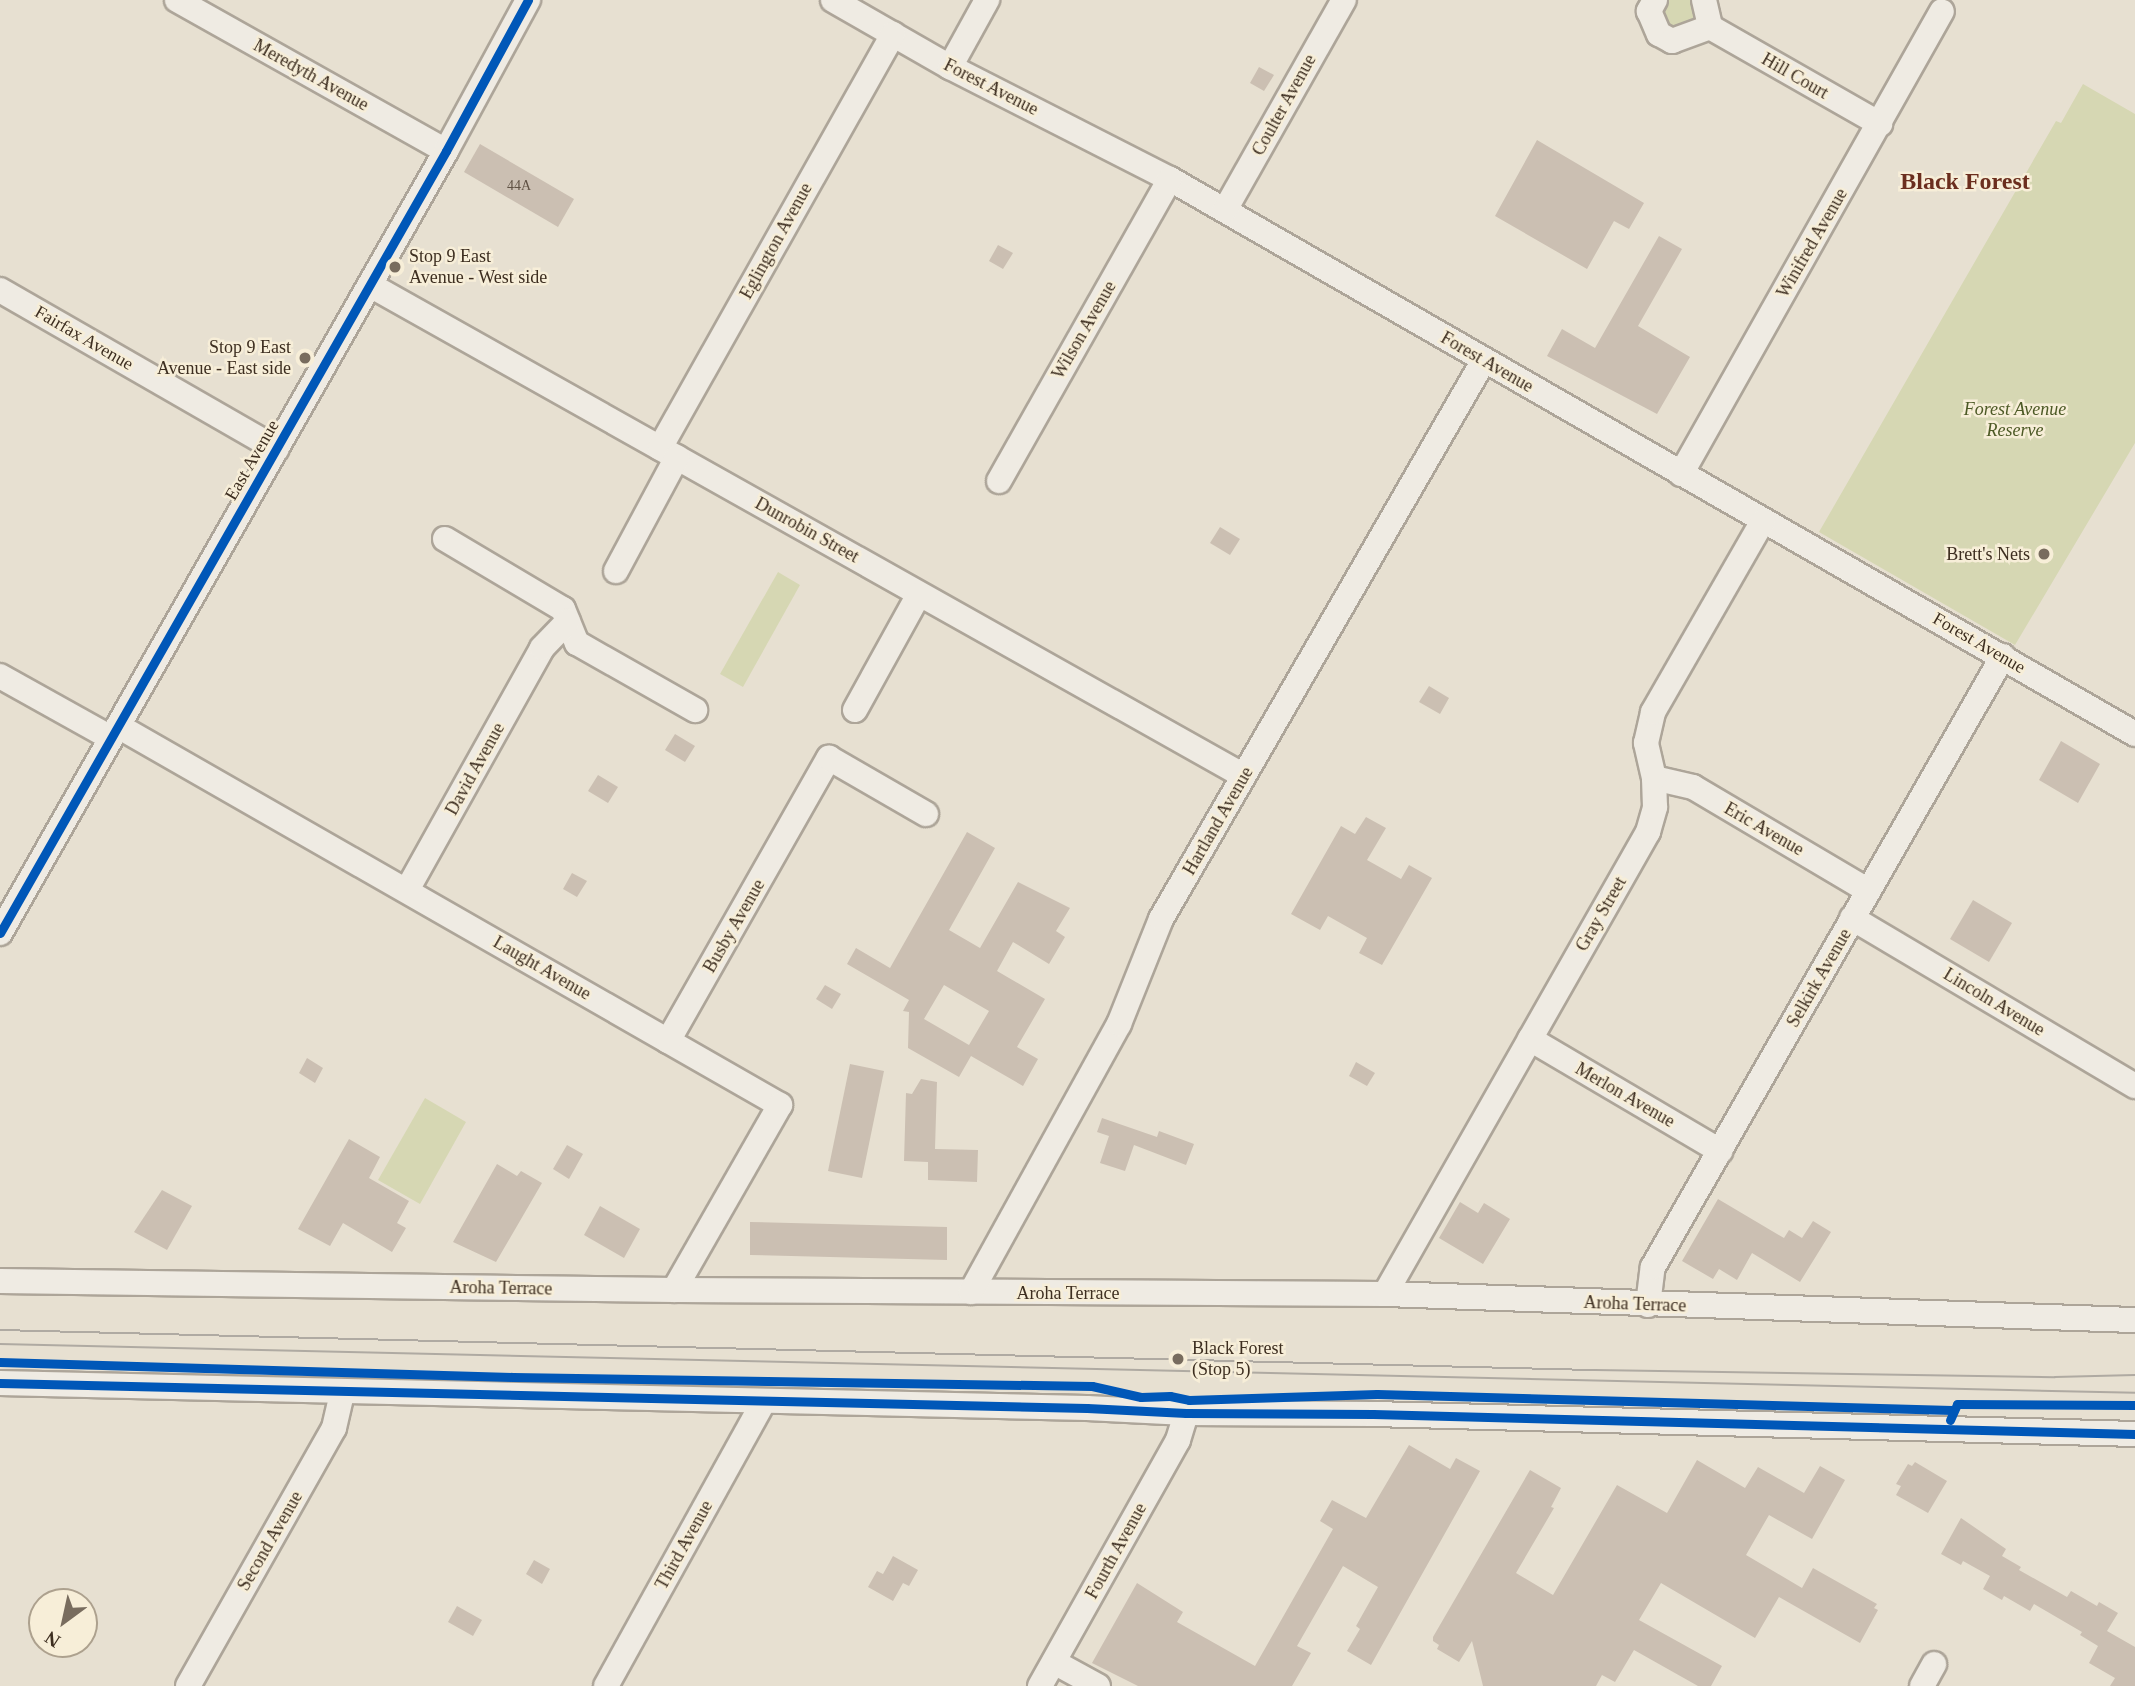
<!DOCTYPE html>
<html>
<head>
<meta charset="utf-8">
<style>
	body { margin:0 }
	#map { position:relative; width:2135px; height:1686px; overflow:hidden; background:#e7e0d1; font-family:Georgia,serif }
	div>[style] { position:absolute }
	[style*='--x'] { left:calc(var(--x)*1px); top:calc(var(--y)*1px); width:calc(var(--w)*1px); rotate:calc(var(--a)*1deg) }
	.green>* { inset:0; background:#d6d7b3 }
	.building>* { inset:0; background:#cbbfb2 }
	.roads { filter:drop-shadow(2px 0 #ada599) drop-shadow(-2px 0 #ada599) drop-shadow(0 2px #ada599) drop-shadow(0 -2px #ada599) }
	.minor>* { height:24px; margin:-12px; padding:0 12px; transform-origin:12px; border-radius:12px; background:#efebe3 }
	.tram>* { height:2px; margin:-1px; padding:0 1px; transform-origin:1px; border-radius:1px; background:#afaaa2 }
	.cycleway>* { height:9px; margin:-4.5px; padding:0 4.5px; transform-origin:4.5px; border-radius:4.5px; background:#0057b8 }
	.dots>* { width:19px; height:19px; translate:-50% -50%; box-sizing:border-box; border:4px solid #f7eed8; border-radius:50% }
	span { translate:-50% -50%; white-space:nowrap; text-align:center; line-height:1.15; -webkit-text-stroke:5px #f7eed8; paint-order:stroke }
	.number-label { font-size:14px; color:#605244 }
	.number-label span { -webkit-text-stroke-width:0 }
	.street-label { font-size:18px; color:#3d2e20 }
	.poi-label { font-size:18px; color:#3d2e20 }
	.left { translate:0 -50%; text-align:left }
	.right { translate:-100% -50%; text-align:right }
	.park-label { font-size:18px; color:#4d5a26; font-style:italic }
	.district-label { font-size:24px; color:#6b2e1e; font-weight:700 }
	.north { position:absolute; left:28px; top:1588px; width:70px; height:70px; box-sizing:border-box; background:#f7eed8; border:2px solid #ada18e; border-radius:50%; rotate:213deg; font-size:19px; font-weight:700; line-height:28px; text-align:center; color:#3d2e20 }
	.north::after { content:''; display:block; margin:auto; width:24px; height:32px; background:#786c5e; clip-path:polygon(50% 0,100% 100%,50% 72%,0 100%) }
</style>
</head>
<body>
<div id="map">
	<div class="green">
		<i style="clip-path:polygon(1666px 0,1692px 0,1694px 16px,1691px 21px,1678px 28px,1665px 24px,1660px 9px)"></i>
		<i style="clip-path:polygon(2083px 84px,2135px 114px,2135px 443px,2015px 645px,1819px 532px,2056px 121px,2061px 123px)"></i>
		<i style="clip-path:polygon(778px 572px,800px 585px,743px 687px,720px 674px)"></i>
		<i style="clip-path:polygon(425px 1098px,466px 1122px,420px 1204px,378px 1180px)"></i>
	</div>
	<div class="building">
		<i style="clip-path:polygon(1259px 67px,1274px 75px,1264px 91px,1250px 83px)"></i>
		<i style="clip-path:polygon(1537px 140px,1644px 203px,1629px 229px,1614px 221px,1587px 269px,1495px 216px)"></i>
		<i style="clip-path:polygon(480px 144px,574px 199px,558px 227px,464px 172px)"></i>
		<i style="clip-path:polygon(1659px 236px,1682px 249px,1638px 326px,1690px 357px,1657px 414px,1547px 356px,1562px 329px,1595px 348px)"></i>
		<i style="clip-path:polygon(998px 245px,1013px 253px,1003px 269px,989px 261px)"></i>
		<i style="clip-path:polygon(1220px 527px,1240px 539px,1230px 555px,1210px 543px)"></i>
		<i style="clip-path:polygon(1429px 686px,1449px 698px,1440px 714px,1419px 702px)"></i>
		<i style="clip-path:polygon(675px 734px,695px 746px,685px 762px,665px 750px)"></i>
		<i style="clip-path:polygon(2061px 741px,2100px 764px,2078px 803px,2039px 780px)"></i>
		<i style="clip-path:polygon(598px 775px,618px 787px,608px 803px,588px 791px)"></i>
		<i style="clip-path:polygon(1366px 817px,1386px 828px,1367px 860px,1401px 879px,1409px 865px,1432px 878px,1382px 965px,1359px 953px,1367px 938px,1328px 916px,1320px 930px,1291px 914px,1341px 826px,1355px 834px)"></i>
		<i style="clip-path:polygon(evenodd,967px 832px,995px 848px,949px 930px,980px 948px,1018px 882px,1070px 908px,1056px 931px,1065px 937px,1049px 964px,1013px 942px,997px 971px,1045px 999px,1017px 1047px,1038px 1059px,1023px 1086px,971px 1056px,959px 1077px,908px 1048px,909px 1012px,903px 1011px,909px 1000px,847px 964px,856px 948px,890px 968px,967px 832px,944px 985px,989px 1011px,969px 1045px,924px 1019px,944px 985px)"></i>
		<i style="clip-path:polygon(572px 873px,587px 881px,577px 897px,563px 889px)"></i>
		<i style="clip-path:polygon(1973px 900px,2012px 923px,1989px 962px,1950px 939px)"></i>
		<i style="clip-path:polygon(825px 985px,841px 994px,832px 1009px,816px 999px)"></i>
		<i style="clip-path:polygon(307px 1058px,323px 1068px,315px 1083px,299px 1073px)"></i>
		<i style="clip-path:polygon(1356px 1062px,1375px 1073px,1367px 1086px,1349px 1076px)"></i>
		<i style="clip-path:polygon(850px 1064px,884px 1071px,862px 1178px,828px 1171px)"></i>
		<i style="clip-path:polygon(921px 1079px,937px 1082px,935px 1149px,978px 1150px,977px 1182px,928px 1180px,928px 1162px,904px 1161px,906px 1093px,912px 1094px)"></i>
		<i style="clip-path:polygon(1102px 1118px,1157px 1137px,1159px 1131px,1194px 1144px,1186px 1165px,1134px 1145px,1125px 1171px,1100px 1163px,1109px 1136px,1097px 1132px)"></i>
		<i style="clip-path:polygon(349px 1139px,380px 1157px,369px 1178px,409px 1201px,397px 1223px,406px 1228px,392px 1252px,343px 1223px,330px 1246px,298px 1229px)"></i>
		<i style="clip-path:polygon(567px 1145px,583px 1154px,569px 1179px,553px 1169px)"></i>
		<i style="clip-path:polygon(497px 1164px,517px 1176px,521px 1171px,542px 1183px,496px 1262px,453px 1242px)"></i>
		<i style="clip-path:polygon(162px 1190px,192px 1206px,167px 1250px,134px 1232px)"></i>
		<i style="clip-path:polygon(1718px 1199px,1784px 1238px,1789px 1230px,1802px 1238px,1813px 1221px,1831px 1232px,1800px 1282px,1752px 1253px,1737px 1280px,1719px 1269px,1713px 1279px,1682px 1261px)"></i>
		<i style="clip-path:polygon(1460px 1202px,1478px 1213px,1484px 1203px,1510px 1219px,1483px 1264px,1439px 1238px)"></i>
		<i style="clip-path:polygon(600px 1206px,640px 1229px,624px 1258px,584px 1235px)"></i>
		<i style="clip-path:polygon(750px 1222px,947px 1227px,947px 1260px,750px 1255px)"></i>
		<i style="clip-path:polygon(1409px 1445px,1450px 1469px,1456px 1458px,1480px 1471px,1371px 1665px,1347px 1651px,1360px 1629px,1356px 1626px,1378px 1587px,1343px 1566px,1297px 1646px,1311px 1653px,1292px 1686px,1138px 1686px,1092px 1663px,1137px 1583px,1183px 1612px,1177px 1622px,1255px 1666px,1333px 1529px,1320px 1521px,1332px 1500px,1366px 1518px)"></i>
		<i style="clip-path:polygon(1697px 1460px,1745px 1488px,1758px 1467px,1804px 1493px,1820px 1466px,1845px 1480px,1812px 1539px,1769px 1515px,1746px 1555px,1802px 1588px,1813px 1568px,1877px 1604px,1874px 1608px,1878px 1610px,1860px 1643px,1779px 1597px,1755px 1638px,1661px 1583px,1639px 1620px,1722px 1666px,1711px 1686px,1698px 1686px,1634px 1650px,1615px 1682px,1602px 1675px,1596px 1686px,1483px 1686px,1472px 1641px,1459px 1662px,1437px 1649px,1439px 1645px,1433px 1641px,1433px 1637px,1530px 1470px,1561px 1488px,1551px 1507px,1554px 1508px,1516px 1573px,1553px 1595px,1617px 1485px,1667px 1513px)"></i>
		<i style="clip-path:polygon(1915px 1462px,1947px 1481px,1928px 1513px,1896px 1495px,1901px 1486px,1896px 1484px,1908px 1464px,1912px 1466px)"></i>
		<i style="clip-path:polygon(1961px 1518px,2006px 1549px,2002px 1556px,2021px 1567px,2019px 1570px,2067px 1597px,2071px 1591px,2097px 1606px,2099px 1602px,2118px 1613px,2107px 1631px,2135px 1647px,2135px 1686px,2110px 1686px,2115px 1678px,2089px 1663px,2098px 1646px,2080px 1635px,2082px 1632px,2034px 1604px,2030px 1611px,2004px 1596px,2002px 1600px,1983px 1589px,1990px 1576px,1963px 1561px,1961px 1565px,1941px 1554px)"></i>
		<i style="clip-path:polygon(893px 1556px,918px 1570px,909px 1586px,903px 1583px,893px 1601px,868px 1587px,877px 1571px,883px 1574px)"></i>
		<i style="clip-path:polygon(534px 1560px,550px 1569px,542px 1584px,526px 1574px)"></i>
		<i style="clip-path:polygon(457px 1606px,482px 1620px,473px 1636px,448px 1622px)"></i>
	</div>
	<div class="roads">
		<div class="minor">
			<i style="--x:177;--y:0;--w:308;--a:29.3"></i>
			<i style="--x:833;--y:0;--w:135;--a:29.8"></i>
			<i style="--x:950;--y:67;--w:247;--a:27"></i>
			<i style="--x:1170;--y:179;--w:1113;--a:29.9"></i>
			<i style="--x:1655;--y:0;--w:13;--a:119"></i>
			<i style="--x:1649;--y:11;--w:25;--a:67"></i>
			<i style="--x:1659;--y:34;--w:15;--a:28"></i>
			<i style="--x:1672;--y:41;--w:40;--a:-20.2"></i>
			<i style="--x:1704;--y:0;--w:28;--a:77"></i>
			<i style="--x:1710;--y:27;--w:196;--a:29.7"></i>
			<i style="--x:950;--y:67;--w:77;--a:-61.1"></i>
			<i style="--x:1225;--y:210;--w:241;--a:-60.5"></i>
			<i style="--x:370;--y:285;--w:1002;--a:29.33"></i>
			<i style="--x:0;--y:290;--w:319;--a:29.9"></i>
			<i style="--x:660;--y:448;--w:475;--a:-60.6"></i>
			<i style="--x:1681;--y:474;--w:531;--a:-60.59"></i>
			<i style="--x:999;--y:481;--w:347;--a:-60.5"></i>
			<i style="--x:445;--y:539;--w:137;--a:30.7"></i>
			<i style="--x:563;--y:609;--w:37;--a:68"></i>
			<i style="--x:577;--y:643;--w:136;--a:29.6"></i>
			<i style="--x:616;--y:571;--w:129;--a:-61.8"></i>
			<i style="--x:0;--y:676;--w:127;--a:29.2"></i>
			<i style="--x:855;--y:710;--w:132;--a:-61.1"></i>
			<i style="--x:118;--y:726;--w:763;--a:29.79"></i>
			<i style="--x:780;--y:1105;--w:213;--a:119.8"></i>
			<i style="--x:1654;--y:778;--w:40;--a:13"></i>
			<i style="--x:1693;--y:787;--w:204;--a:30.6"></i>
			<i style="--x:407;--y:890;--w:277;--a:-60.8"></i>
			<i style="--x:542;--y:648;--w:37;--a:-46"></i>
			<i style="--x:1852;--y:918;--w:329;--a:30.7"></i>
			<i style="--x:0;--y:933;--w:900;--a:-60.3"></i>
			<i style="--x:446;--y:151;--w:172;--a:-61.5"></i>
			<i style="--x:1530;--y:1039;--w:221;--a:30.5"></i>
			<i style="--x:668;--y:1041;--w:326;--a:-60.4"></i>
			<i style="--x:829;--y:758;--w:112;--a:30"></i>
			<i style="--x:0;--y:1281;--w:674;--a:0.77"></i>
			<i style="--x:674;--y:1290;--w:711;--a:0.32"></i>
			<i style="--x:1385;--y:1294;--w:750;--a:1.99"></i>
			<i style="--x:971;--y:1292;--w:306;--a:-61.1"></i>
			<i style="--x:1119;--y:1024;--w:113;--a:-68.2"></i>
			<i style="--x:1161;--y:919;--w:646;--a:-59.98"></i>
			<i style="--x:1385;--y:1294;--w:532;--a:-60.35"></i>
			<i style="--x:1648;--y:832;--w:26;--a:-74"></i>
			<i style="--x:1655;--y:807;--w:29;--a:-92"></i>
			<i style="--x:1654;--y:778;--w:36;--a:-103"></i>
			<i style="--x:1646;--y:743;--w:32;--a:-77"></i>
			<i style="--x:1653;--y:712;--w:220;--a:-60.1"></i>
			<i style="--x:1648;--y:1305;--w:38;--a:-83"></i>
			<i style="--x:1653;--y:1267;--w:704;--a:-60.19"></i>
			<i style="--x:0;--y:1383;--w:1087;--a:1.32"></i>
			<i style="--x:1087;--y:1408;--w:99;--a:2.9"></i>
			<i style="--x:1186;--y:1413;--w:187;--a:0.3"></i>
			<i style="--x:1373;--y:1414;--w:762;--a:1.5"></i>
			<i style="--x:1054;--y:1662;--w:50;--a:28.6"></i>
			<i style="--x:188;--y:1686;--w:296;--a:-60.5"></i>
			<i style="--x:334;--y:1428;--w:37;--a:-77"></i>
			<i style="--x:606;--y:1686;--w:324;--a:-61"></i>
			<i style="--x:1040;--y:1686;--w:282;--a:-60.7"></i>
			<i style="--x:1178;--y:1440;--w:28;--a:-73"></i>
			<i style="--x:1922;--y:1686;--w:25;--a:-61"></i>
		</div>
	</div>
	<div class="tram">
		<i style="--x:0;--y:1330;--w:1596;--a:1.44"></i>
		<i style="--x:1595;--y:1370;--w:460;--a:0.9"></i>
		<i style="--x:2055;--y:1377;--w:80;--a:-1.4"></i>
		<i style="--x:0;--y:1344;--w:2136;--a:1.31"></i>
	</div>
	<div class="cycleway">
		<i style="--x:0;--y:933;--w:900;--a:-60.3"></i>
		<i style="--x:446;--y:151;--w:172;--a:-61.5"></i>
		<i style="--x:0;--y:1362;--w:513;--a:1.67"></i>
		<i style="--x:513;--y:1377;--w:579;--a:0.89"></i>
		<i style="--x:1092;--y:1386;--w:50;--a:12.7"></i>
		<i style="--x:1141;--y:1397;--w:29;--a:-2"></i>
		<i style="--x:1170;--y:1396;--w:19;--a:12"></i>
		<i style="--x:1189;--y:1400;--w:188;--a:-1.8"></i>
		<i style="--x:1377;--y:1394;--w:575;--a:1.59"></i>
		<i style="--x:0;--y:1383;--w:1087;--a:1.32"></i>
		<i style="--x:1087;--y:1408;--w:99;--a:2.9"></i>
		<i style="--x:1186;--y:1413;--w:187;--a:0.3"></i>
		<i style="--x:1373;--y:1414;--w:762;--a:1.5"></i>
		<i style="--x:1950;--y:1420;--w:17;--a:-66"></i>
		<i style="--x:1957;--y:1404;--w:178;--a:0.3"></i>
	</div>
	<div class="dots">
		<i style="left:395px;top:267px;background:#786c5e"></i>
		<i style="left:305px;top:358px;background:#786c5e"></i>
		<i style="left:2044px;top:554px;background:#786c5e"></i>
		<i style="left:1178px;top:1359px;background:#786c5e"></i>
	</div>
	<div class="number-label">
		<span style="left:519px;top:186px">44A</span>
	</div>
	<div class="street-label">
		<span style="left:311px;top:75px;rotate:29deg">Meredyth Avenue</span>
		<span style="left:1795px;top:76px;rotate:30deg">Hill Court</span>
		<span style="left:991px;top:87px;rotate:27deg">Forest Avenue</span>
		<span style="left:1284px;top:105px;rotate:-61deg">Coulter Avenue</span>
		<span style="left:776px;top:241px;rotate:-61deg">Eglington Avenue</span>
		<span style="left:1812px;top:243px;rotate:-60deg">Winifred Avenue</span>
		<span style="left:1084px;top:330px;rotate:-60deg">Wilson Avenue</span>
		<span style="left:84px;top:338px;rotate:30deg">Fairfax Avenue</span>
		<span style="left:1487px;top:362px;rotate:30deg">Forest Avenue</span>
		<span style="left:252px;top:460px;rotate:-60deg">East Avenue</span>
		<span style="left:807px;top:530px;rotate:29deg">Dunrobin Street</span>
		<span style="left:1979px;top:643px;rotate:30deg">Forest Avenue</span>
		<span style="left:475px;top:769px;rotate:-61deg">David Avenue</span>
		<span style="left:1218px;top:821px;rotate:-60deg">Hartland Avenue</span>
		<span style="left:1764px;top:829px;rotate:30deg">Eric Avenue</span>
		<span style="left:1601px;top:914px;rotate:-60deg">Gray Street</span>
		<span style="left:734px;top:926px;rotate:-60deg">Busby Avenue</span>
		<span style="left:542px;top:968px;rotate:30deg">Laught Avenue</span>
		<span style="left:1819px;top:978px;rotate:-60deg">Selkirk Avenue</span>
		<span style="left:1994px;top:1002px;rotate:31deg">Lincoln Avenue</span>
		<span style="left:1625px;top:1095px;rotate:30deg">Merlon Avenue</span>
		<span style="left:501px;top:1288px;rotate:1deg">Aroha Terrace</span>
		<span style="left:1068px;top:1293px">Aroha Terrace</span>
		<span style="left:1635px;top:1304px;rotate:2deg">Aroha Terrace</span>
		<span style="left:270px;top:1541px;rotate:-60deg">Second Avenue</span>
		<span style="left:684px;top:1545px;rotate:-61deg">Third Avenue</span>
		<span style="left:1116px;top:1551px;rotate:-61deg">Fourth Avenue</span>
	</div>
	<div class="poi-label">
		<span class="left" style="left:409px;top:267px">Stop 9 East<br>Avenue - West side</span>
		<span class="right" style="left:291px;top:358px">Stop 9 East<br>Avenue - East side</span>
		<span class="right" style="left:2030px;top:554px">Brett's Nets</span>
		<span class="left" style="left:1192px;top:1359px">Black Forest<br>(Stop 5)</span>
	</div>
	<div class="park-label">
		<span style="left:2015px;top:420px">Forest Avenue<br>Reserve</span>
	</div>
	<div class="district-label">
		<span style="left:1965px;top:182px">Black Forest</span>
	</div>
	<div class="north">N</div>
</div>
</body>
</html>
